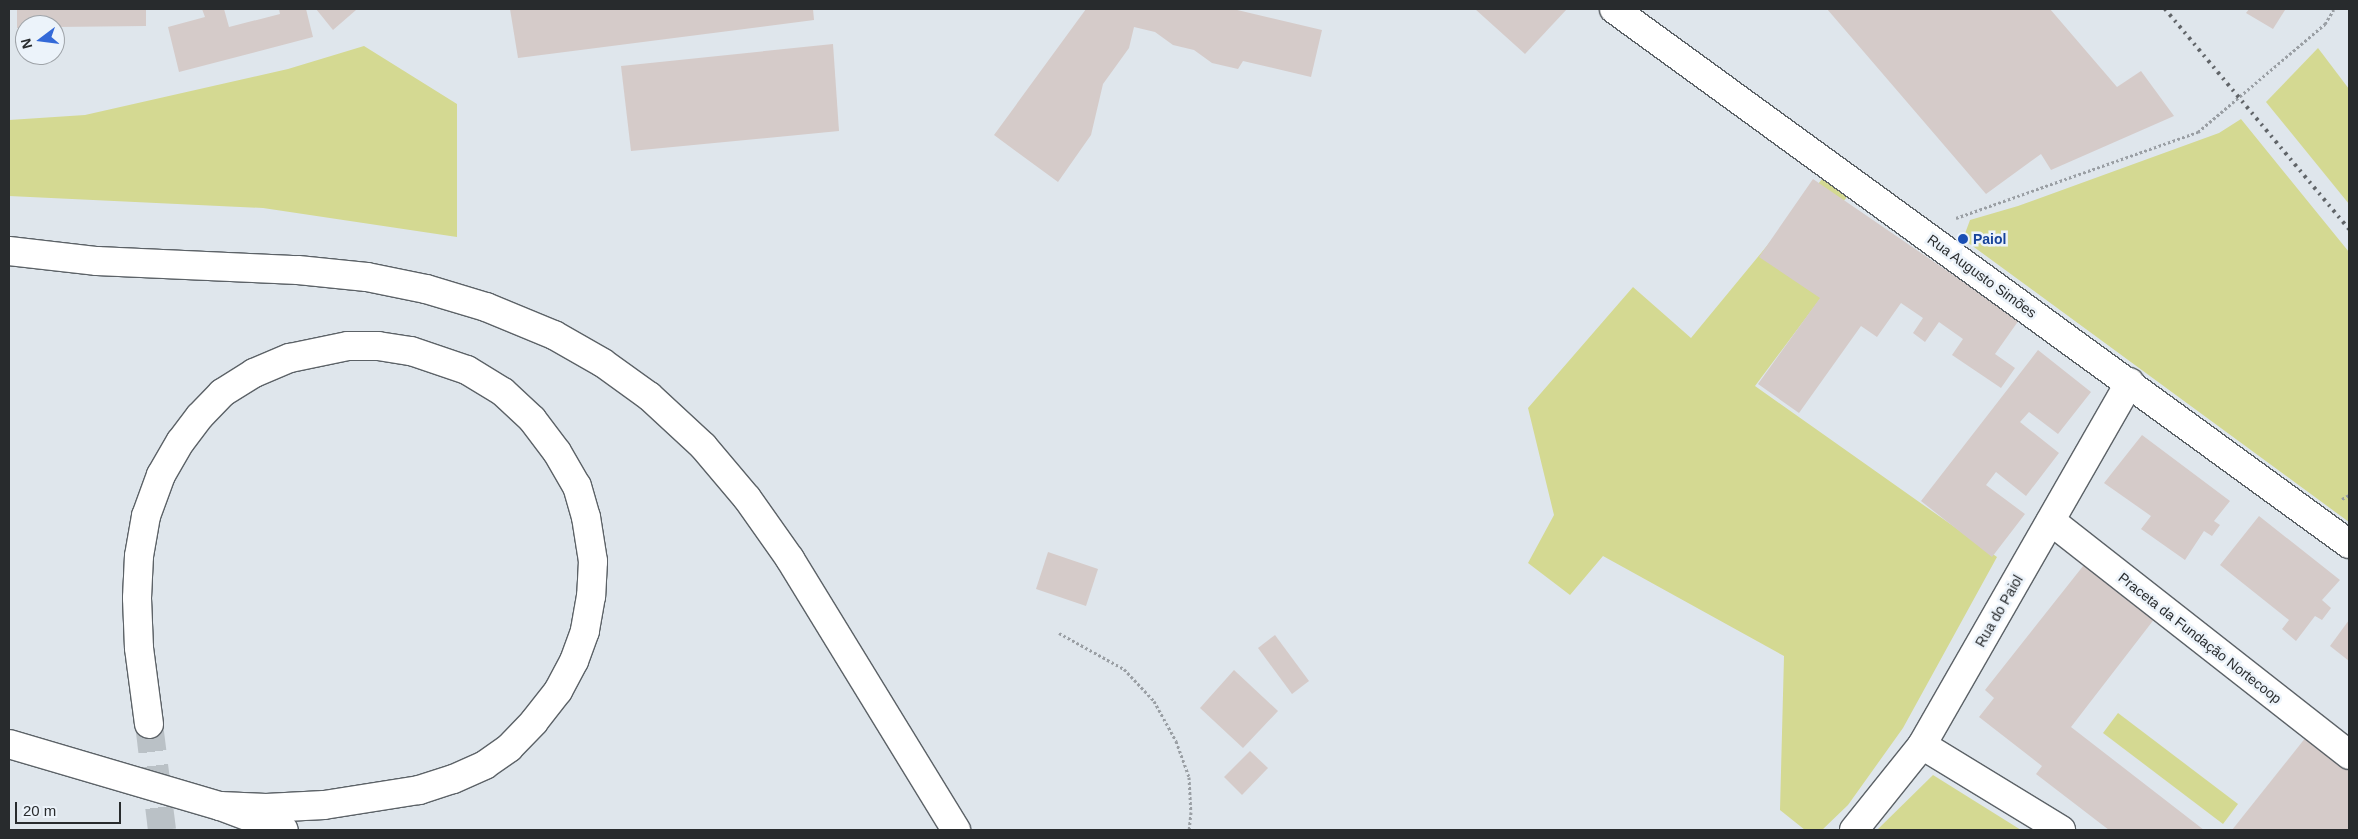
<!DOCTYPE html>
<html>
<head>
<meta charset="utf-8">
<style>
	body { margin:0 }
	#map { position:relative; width:2358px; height:839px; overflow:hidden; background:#dfe6ec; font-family:Arial,sans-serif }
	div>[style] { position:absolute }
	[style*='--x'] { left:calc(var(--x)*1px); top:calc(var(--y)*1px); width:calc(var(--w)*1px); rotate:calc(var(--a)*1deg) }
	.green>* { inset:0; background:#d4d992 }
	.building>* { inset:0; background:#d5cbc9 }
	.highway-tunnel>* { height:28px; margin-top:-14px; transform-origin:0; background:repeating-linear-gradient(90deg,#bac1c6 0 28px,transparent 0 42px) }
	.path>* { height:3px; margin-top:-1.5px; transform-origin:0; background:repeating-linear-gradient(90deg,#9a9fa4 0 2.5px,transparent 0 5px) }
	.roads { filter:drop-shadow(1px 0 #5c6267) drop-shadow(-1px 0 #5c6267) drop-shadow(0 1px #5c6267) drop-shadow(0 -1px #5c6267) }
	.minor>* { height:28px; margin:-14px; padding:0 14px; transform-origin:14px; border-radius:14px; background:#fff }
	.highway>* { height:28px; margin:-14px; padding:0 14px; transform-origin:14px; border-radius:14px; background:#fff }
	.rail>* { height:4px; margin-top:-2px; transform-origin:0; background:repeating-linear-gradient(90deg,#5f6367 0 2.5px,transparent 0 7.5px) }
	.dots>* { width:14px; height:14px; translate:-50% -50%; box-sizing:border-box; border:2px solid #ecf3fa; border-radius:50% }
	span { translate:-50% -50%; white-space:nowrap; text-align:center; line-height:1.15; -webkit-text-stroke:5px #ecf3fa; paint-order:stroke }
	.transit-label { font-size:14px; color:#164399; font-weight:700 }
	.left { translate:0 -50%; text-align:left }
	.street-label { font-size:14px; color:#282b2d }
	.frame { position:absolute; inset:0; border:10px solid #282b2d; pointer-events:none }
	.north { position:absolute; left:15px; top:15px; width:50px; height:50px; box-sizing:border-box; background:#ecf3fa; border:1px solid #9ea3a8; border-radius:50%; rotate:255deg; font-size:14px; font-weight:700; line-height:20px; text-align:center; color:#282b2d }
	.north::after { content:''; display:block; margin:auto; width:18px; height:22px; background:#3369d8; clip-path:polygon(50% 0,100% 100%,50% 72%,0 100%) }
	.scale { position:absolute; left:15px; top:802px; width:106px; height:22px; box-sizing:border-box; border:2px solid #282b2d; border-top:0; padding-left:6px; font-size:15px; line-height:18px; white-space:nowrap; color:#282b2d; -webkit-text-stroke:4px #ecf3fa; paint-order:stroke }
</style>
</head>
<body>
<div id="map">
	<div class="green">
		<i style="clip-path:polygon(364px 46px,457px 104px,457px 237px,263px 208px,9px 196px,9px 120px,85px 115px,288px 69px)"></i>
		<i style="clip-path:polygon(2318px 48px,2349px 89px,2349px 204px,2266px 102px)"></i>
		<i style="clip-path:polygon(2241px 119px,2349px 252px,2349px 522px,1963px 239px,1970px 220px,2018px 206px,2219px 133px)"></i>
		<i style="clip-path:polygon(1823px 178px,1847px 197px,1824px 225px,1823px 295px,1755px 386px,1997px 557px,1903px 728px,1848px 805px,1822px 830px,1805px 830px,1780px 810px,1784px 656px,1603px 556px,1570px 595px,1528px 563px,1554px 515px,1528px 408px,1633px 287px,1691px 338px)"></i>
		<i style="clip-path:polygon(2118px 713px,2238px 804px,2223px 824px,2103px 733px)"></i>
		<i style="clip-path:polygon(1933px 775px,2021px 830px,1877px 830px)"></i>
	</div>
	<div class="building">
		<i style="clip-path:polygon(17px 9px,146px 9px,146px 26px,55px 27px,55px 25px,25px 25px,25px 28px,17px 28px)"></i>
		<i style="clip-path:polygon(202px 9px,224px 9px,229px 27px,280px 14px,279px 9px,306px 9px,313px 37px,179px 72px,168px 27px,205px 17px)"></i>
		<i style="clip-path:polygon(316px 9px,355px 9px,356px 10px,333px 30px)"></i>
		<i style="clip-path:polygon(510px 9px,813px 9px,814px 20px,518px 58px)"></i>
		<i style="clip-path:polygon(1086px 9px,1233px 9px,1322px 30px,1311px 77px,1243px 61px,1238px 69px,1212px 63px,1194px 50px,1173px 45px,1155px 32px,1134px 27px,1129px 48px,1103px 84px,1091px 135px,1058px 182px,994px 135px)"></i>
		<i style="clip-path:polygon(1475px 9px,1567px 9px,1525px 54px)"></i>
		<i style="clip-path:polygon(1827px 9px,2050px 9px,2117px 87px,2141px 71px,2174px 116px,2051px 170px,2041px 154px,1986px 194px)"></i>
		<i style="clip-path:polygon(2249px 9px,2283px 9px,2285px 10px,2273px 29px,2246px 13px)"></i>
		<i style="clip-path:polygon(833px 44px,839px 131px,631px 151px,621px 66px)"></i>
		<i style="clip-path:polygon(1813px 179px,2019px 320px,1995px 354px,2015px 368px,2001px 388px,1952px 355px,1963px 339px,1939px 322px,1925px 342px,1913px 333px,1923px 318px,1901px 303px,1877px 337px,1861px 326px,1799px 413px,1758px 384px,1820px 298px,1759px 257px)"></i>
		<i style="clip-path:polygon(2038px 350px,2091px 392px,2058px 434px,2029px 412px,2020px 422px,2059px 453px,2026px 496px,1996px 472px,1986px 485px,2025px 514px,1992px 557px,1921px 501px)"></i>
		<i style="clip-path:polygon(2142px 435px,2230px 501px,2214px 521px,2220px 525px,2212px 536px,2204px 531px,2185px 560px,2141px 529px,2151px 516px,2104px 483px)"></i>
		<i style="clip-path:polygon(2259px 516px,2340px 580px,2322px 600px,2331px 608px,2322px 620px,2315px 616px,2296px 641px,2282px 629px,2289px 620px,2220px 565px)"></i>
		<i style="clip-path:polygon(1048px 552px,1098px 569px,1086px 606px,1036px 589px)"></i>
		<i style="clip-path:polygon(2091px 556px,2162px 609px,2071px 727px,2204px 830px,2109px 830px,2036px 774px,2042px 766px,1979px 717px,1994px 698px,1985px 690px)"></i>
		<i style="clip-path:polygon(2349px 620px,2349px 661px,2330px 646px)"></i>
		<i style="clip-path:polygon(1275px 635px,1309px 681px,1292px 694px,1258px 648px)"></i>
		<i style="clip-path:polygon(1234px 670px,1278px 711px,1243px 748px,1200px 708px)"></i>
		<i style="clip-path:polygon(2314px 727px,2349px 758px,2349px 830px,2232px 830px)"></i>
		<i style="clip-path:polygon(1250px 751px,1268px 768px,1242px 795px,1224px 777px)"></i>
	</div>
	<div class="highway-tunnel">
		<i style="--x:149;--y:724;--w:107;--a:83"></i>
	</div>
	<div class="path">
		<i style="--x:1956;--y:218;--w:257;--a:-19.6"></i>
		<i style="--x:2198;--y:132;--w:167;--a:-40.4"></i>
		<i style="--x:2325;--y:24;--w:17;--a:-59"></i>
		<i style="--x:2342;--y:499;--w:8;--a:-30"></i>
		<i style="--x:1059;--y:633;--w:74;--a:29"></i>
		<i style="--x:1124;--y:669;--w:44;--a:46.8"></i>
		<i style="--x:1154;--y:701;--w:46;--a:61.2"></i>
		<i style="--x:1176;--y:741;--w:38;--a:70"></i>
		<i style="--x:1189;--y:777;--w:35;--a:87"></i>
		<i style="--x:1191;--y:812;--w:18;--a:96"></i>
	</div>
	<div class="roads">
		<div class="minor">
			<i style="--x:1614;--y:9;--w:909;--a:36.05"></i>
			<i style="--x:2051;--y:521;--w:379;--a:38.1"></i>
			<i style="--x:1922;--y:745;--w:163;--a:31.4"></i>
			<i style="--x:1854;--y:830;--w:109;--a:-51.3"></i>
			<i style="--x:1922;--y:745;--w:418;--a:-60.2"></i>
		</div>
		<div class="highway">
			<i style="--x:9;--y:251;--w:89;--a:6.5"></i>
			<i style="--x:97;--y:261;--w:201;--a:2.6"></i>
			<i style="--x:298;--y:270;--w:69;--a:5.8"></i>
			<i style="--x:367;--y:277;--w:60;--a:11.5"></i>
			<i style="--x:426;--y:289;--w:63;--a:16.7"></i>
			<i style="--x:486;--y:307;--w:74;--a:22.4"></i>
			<i style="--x:554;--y:335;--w:56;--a:29.7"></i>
			<i style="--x:603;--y:363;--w:57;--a:35.7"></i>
			<i style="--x:649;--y:396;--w:74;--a:42.8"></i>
			<i style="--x:703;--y:446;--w:68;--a:49.8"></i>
			<i style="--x:747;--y:498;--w:75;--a:54.8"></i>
			<i style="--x:790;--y:559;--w:318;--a:58.5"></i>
			<i style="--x:149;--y:724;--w:77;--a:-97.5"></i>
			<i style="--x:139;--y:648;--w:50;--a:-92.3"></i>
			<i style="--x:137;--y:598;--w:42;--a:-87.3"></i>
			<i style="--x:139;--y:556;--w:41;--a:-80.1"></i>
			<i style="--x:146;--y:516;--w:44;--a:-69.9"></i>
			<i style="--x:161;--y:475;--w:39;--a:-60"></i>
			<i style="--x:181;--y:441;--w:31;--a:-53"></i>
			<i style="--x:200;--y:416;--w:32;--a:-46"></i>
			<i style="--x:222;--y:393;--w:38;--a:-32"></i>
			<i style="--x:254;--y:373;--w:39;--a:-23"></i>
			<i style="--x:290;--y:358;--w:59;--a:-11.7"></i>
			<i style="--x:348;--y:346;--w:30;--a:0"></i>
			<i style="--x:378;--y:346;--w:33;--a:9"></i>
			<i style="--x:411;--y:351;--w:59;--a:18.7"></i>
			<i style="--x:467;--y:370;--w:42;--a:31.4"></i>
			<i style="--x:503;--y:392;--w:40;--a:43"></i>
			<i style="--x:532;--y:419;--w:41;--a:52.9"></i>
			<i style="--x:557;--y:452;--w:39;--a:60"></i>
			<i style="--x:577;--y:486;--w:32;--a:74"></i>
			<i style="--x:586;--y:517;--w:45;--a:81"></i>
			<i style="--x:593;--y:561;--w:35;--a:93"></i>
			<i style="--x:591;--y:596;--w:36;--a:100"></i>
			<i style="--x:585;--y:631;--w:32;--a:110"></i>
			<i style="--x:574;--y:661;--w:34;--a:118"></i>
			<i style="--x:558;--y:691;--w:39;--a:128"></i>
			<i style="--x:534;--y:722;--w:36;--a:134"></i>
			<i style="--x:509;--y:748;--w:29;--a:145"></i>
			<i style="--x:485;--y:765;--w:35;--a:156"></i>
			<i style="--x:453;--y:779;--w:36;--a:162"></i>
			<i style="--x:419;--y:790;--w:96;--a:171"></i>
			<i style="--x:324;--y:805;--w:58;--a:177"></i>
			<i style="--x:266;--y:808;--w:46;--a:-177.5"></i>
			<i style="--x:9;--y:744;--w:220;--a:16.4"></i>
			<i style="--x:220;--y:806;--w:68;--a:20.6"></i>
		</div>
	</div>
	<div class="rail">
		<i style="--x:2165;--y:9;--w:287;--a:50.1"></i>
	</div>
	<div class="dots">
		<i style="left:1963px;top:239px;background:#1a4fb4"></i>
	</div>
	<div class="transit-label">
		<span class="left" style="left:1973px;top:239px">Paiol</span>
	</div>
	<div class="street-label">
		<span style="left:1982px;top:276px;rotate:36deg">Rua Augusto Simões</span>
		<span style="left:1999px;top:611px;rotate:-60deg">Rua do Paiol</span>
		<span style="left:2200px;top:638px;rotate:38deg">Praceta da Fundação Nortecoop</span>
	</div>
	<div class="frame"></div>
	<div class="north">N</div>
	<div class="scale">20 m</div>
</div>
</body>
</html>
